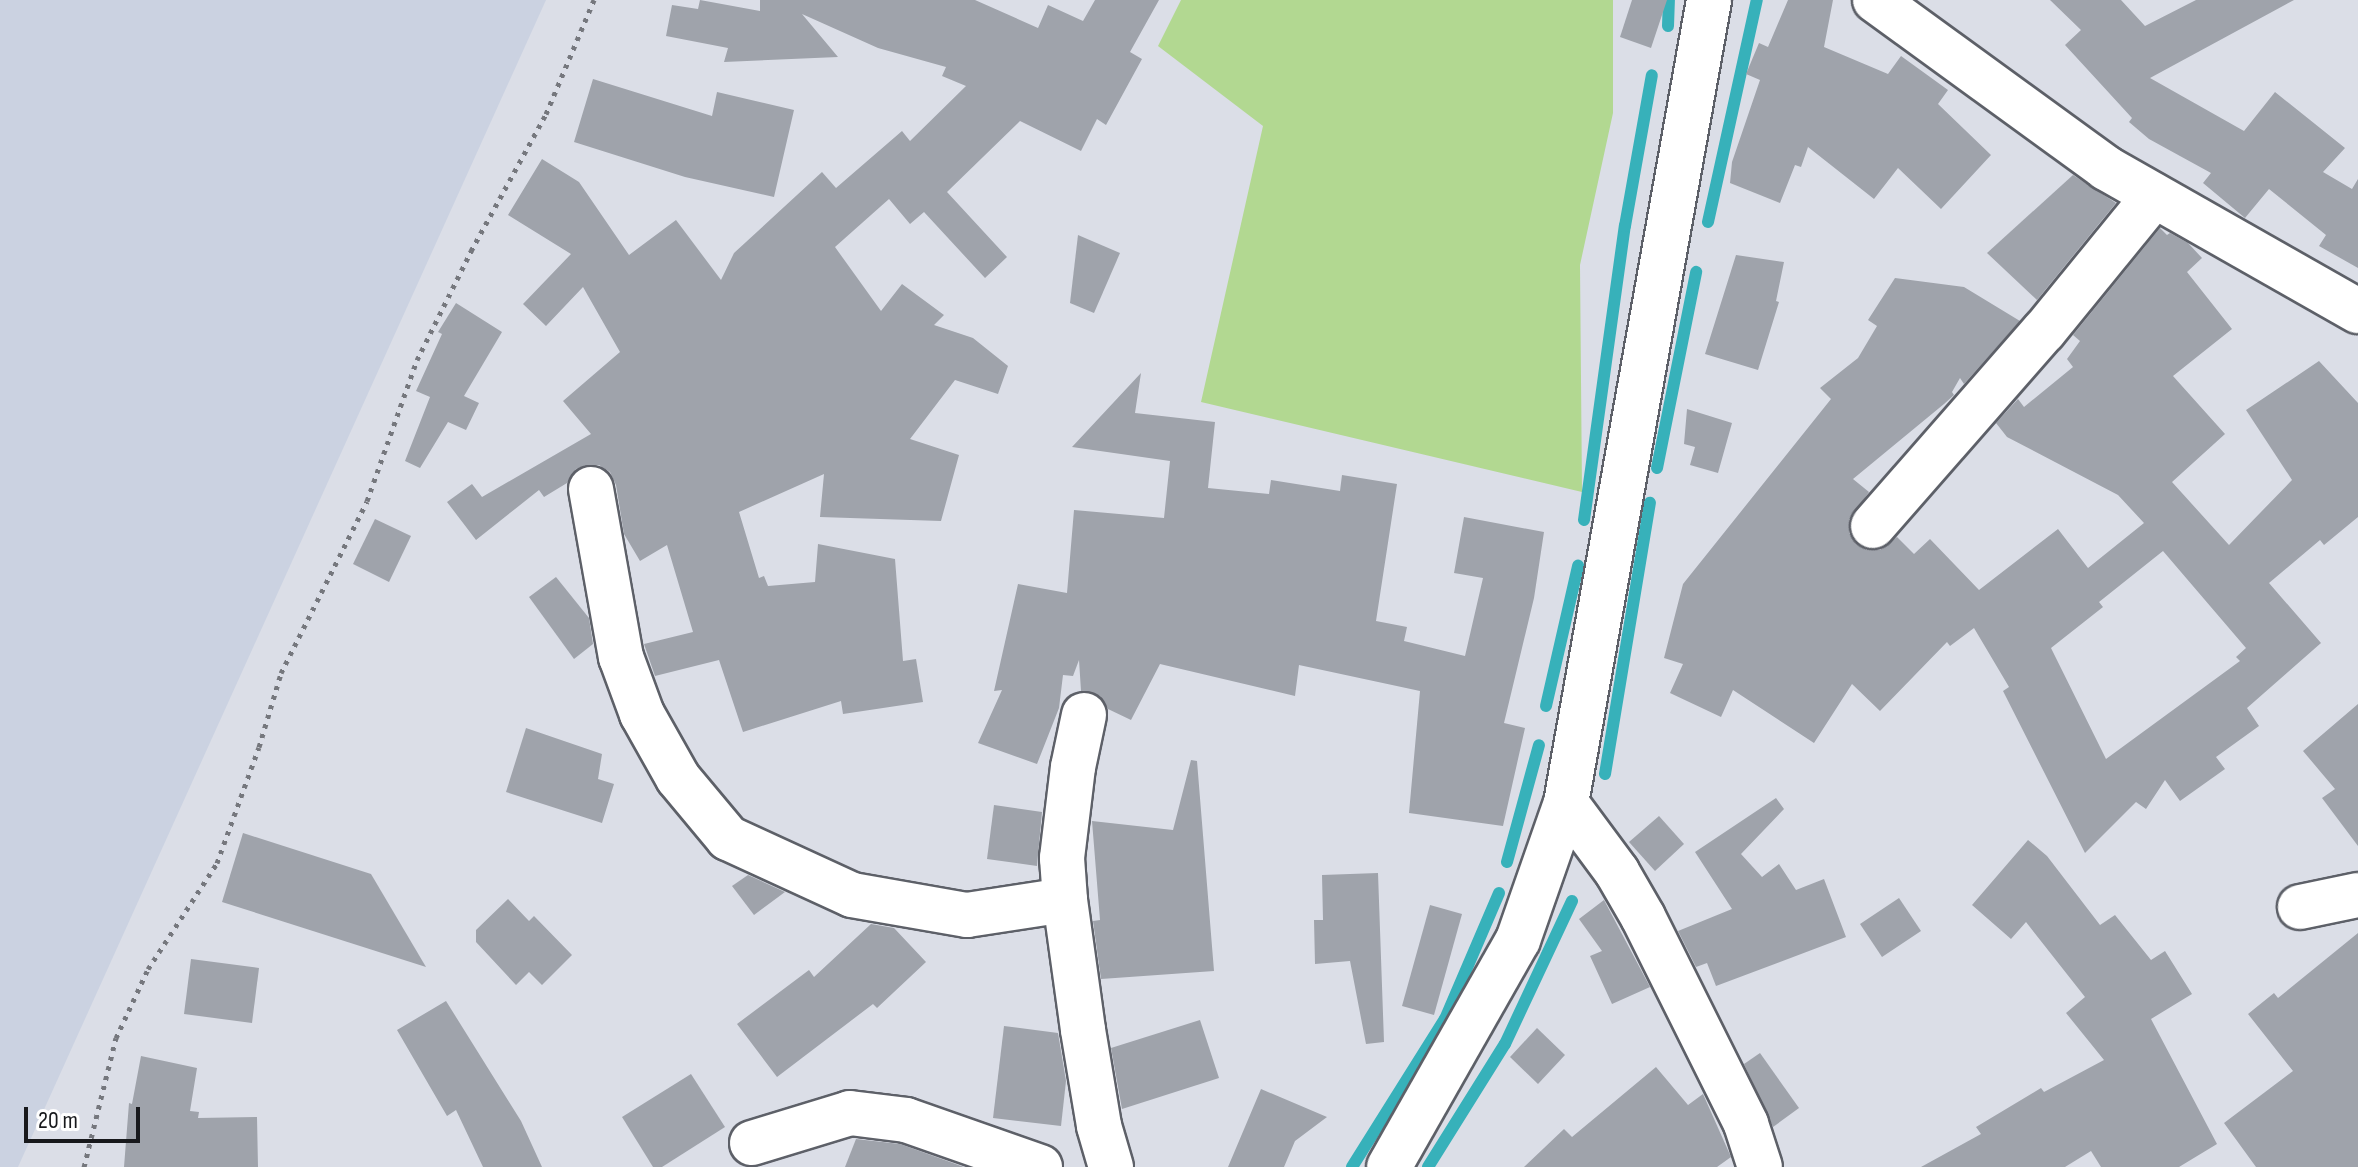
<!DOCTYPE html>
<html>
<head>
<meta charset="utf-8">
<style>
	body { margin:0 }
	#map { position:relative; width:2358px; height:1167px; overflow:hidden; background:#dbdee7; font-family:"Sofia Sans Condensed",sans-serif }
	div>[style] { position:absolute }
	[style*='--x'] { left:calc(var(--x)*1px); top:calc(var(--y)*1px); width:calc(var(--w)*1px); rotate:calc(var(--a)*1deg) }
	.built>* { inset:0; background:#cbd2e1 }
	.green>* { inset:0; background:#b2d891 }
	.stream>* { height:12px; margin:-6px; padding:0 6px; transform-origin:6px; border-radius:6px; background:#37b1ba }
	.building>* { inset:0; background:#9fa3ab }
	.path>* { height:5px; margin-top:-2.5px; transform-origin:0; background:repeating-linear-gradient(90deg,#75777d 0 4px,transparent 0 10px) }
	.roads { filter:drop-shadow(2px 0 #5d6068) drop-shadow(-2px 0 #5d6068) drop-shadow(0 2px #5d6068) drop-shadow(0 -2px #5d6068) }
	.minor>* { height:44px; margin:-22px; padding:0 22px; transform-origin:22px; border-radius:22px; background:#fff }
	.major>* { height:44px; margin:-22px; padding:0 22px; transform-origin:22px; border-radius:22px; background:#fff }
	span { translate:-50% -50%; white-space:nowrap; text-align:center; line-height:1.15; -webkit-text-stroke:8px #fff; paint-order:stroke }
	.scale { position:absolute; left:24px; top:1107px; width:116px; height:36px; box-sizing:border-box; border:4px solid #18191c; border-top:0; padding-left:10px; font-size:24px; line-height:28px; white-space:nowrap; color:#18191c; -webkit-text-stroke:6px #fff; paint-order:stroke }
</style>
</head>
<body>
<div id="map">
	<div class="built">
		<i style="clip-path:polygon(0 0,546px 0,18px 1167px,0 1167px)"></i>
	</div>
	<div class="green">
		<i style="clip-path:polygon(1181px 0,1613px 0,1613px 113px,1580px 265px,1582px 492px,1201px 402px,1263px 126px,1158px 46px)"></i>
	</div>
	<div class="stream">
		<i style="--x:1668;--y:26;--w:26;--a:-88"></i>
		<i style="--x:1708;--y:222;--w:227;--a:-77.6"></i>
		<i style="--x:1657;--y:468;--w:200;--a:-78.7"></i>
		<i style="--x:1584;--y:520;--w:297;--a:-82.1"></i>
		<i style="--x:1625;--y:226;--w:153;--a:-79.9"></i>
		<i style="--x:1546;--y:706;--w:144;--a:-77.1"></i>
		<i style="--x:1605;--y:774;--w:275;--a:-80.6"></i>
		<i style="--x:1507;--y:862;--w:121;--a:-74.7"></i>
		<i style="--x:1352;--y:1167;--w:175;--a:-57.9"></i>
		<i style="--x:1445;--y:1019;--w:137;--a:-66.8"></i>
		<i style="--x:1428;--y:1167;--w:145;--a:-58"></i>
		<i style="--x:1505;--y:1044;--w:158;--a:-64.9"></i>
	</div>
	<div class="building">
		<i style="clip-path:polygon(700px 0,760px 11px,760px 0,975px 0,1038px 28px,1048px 5px,1083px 21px,1095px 0,1159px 0,1130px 52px,1142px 59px,1106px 125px,1097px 119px,1081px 151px,1020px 121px,947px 192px,1007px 257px,985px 278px,924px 212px,910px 224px,889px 199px,835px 247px,881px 311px,902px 284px,944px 315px,934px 325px,973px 338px,1008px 366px,998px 394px,955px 380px,910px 439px,959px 455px,941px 521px,820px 517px,824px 474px,739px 512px,759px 578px,764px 576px,768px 586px,815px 582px,818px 544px,895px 559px,903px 661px,916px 659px,923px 702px,843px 714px,841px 701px,743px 732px,719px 660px,655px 676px,644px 644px,693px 632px,667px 545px,640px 561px,624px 534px,616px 485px,610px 472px,599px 465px,586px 465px,576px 469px,567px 483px,544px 497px,539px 490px,476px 540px,447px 502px,472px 484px,482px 497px,591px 434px,563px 401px,620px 352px,583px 287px,546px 326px,523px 304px,571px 254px,508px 215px,542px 159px,579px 182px,629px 255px,676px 220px,721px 280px,734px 253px,822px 172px,836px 188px,902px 131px,910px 141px,966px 86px,942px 76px,946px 67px,878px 48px,802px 14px,838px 57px,724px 62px,728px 48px,666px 36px,672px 5px,698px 9px)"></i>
		<i style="clip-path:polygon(1632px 0,1667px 0,1651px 48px,1620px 37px)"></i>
		<i style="clip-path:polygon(1788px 0,1833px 0,1824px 47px,1888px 74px,1901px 56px,1948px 90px,1938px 104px,1991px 155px,1941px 209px,1898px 168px,1874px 199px,1808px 147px,1801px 167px,1795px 165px,1780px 203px,1730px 183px,1732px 162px,1760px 80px,1746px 74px,1759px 43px,1768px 47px)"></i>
		<i style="clip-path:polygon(2050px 0,2121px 0,2145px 26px,2196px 0,2294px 0,2150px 78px,2244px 131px,2275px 92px,2345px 148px,2323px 172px,2352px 189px,2358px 179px,2358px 268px,2319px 246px,2326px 235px,2269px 189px,2245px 218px,2203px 183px,2211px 173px,2149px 139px,2129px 122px,2132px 118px,2065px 45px,2081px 30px)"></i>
		<i style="clip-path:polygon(593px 79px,712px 116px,717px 92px,794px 110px,774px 197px,685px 177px,574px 142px)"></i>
		<i style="clip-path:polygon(2073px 175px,2116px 203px,2037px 300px,1987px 253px)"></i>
		<i style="clip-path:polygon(evenodd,2160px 228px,2167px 235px,2170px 233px,2188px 243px,2202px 258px,2187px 272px,2232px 329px,2173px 376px,2225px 434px,2172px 482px,2229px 545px,2292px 480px,2246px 410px,2319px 361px,2358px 403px,2358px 517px,2324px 545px,2320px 540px,2269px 583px,2321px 643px,2247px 708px,2259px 726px,2216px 757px,2225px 769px,2180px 801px,2165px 780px,2146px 809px,2136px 802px,2085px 853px,2003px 691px,2009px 687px,1974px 628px,1950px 646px,1947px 642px,1880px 711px,1852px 684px,1814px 743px,1733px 690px,1721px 717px,1670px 693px,1683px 664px,1664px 658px,1683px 584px,1831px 399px,1820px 388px,1858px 358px,1877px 326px,1868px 320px,1895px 278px,1964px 287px,2020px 321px,1964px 384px,1960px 378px,1952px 392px,1954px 395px,1944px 404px,1853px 479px,1869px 492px,1849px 520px,1849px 533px,1856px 544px,1867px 550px,1880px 550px,1897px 537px,1914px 554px,1930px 539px,1979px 590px,2058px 529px,2088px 568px,2144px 523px,2118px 495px,2007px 437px,1996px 423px,2018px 399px,2024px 407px,2073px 367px,2067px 359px,2080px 341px,2073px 335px,2160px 228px,2163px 551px,2246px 648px,2236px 657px,2240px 661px,2106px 759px,2051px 648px,2103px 607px,2099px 602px,2163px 551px)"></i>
		<i style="clip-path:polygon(1078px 235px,1120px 253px,1094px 313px,1070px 303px)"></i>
		<i style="clip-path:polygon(1736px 255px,1784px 262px,1776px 301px,1779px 302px,1758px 370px,1705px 354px)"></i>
		<i style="clip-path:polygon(456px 303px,502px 332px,464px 396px,479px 403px,466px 430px,448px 422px,420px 468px,405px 461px,430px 397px,416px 391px,442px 334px,438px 332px)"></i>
		<i style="clip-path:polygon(1141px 373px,1135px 413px,1215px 422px,1208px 488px,1269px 494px,1271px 480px,1340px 491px,1342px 475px,1397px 484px,1376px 621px,1407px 627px,1404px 641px,1465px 656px,1483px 578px,1454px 573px,1464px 517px,1544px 532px,1534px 598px,1504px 723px,1525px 728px,1503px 826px,1409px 813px,1420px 691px,1299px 665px,1295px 696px,1160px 664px,1131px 720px,1108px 709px,1100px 696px,1081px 691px,1079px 660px,1073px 676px,1063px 675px,1059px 708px,1037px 764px,978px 743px,1002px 690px,994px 691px,1018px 584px,1067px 593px,1074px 510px,1164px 518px,1170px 461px,1072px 447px)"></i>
		<i style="clip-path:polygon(1687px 409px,1732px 423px,1718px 473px,1690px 465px,1695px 447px,1684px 444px)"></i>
		<i style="clip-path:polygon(375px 519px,411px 536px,389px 582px,353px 564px)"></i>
		<i style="clip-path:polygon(556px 577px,589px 618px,593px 644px,574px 659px,529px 597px)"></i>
		<i style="clip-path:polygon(2358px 704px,2358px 846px,2322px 798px,2335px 789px,2303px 751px)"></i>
		<i style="clip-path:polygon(526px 728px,602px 754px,598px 779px,614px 784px,602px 823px,506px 792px)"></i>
		<i style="clip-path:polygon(1191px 760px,1197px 761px,1214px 971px,1101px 979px,1093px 921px,1100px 920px,1092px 821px,1173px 830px)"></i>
		<i style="clip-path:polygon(1776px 798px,1784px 809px,1741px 854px,1762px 877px,1779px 864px,1796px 890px,1824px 879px,1846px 937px,1716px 986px,1707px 963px,1696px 967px,1678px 931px,1732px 909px,1695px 852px)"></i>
		<i style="clip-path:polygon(994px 805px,1042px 812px,1037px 866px,987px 859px)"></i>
		<i style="clip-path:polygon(1659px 816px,1684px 844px,1655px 871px,1629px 842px)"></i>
		<i style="clip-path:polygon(243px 833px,371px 874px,426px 967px,222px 902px)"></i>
		<i style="clip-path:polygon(2028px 840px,2047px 856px,2100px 925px,2115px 915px,2151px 960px,2165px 951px,2192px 994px,2151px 1019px,2217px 1144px,2179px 1167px,2101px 1167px,2091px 1151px,2065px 1167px,1921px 1167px,1981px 1134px,1976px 1127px,2041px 1088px,2044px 1092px,2104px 1060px,2066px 1013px,2085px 997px,2026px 922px,2011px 939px,1972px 905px)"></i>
		<i style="clip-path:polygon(1378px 873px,1384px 1042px,1366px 1044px,1350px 961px,1315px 964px,1314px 920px,1323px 920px,1322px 875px)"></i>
		<i style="clip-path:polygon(748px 875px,785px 892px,754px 915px,732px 886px)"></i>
		<i style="clip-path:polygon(1899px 898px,1921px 931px,1882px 957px,1860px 924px)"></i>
		<i style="clip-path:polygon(508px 899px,529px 921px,534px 916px,572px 955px,542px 985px,529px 972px,516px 985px,476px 942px,476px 930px)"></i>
		<i style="clip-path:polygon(1604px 900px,1650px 987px,1612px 1004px,1590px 956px,1602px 951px,1579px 919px)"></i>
		<i style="clip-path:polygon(1430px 905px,1462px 914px,1434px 1015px,1402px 1006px)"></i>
		<i style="clip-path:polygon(871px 924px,894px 928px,926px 962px,877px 1008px,873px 1004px,777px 1077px,737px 1024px,809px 970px,814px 977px)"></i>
		<i style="clip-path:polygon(2358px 933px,2358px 1167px,2256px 1167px,2224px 1123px,2293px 1071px,2248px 1014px,2274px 993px,2278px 998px)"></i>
		<i style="clip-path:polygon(191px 959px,259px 968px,252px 1023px,184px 1014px)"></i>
		<i style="clip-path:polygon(446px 1001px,521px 1121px,542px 1167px,483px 1167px,456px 1110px,447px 1116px,397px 1030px)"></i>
		<i style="clip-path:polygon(1200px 1020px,1219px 1078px,1122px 1109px,1111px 1048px)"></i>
		<i style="clip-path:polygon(1004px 1026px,1058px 1033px,1066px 1081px,1061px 1126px,993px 1118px)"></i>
		<i style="clip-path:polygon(1537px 1028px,1565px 1055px,1538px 1084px,1510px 1057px)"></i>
		<i style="clip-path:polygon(1760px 1053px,1799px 1108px,1773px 1127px,1744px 1064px)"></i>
		<i style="clip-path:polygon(141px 1056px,197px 1068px,190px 1111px,199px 1112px,198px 1118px,257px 1117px,258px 1167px,124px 1167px,129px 1103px,132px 1104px)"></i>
		<i style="clip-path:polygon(1656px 1067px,1688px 1105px,1703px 1094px,1731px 1157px,1717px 1167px,1524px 1167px,1564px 1129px,1572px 1137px)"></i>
		<i style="clip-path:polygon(691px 1074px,725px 1127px,662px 1167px,653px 1167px,622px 1117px)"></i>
		<i style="clip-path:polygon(1261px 1089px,1327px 1117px,1295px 1141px,1284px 1167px,1228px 1167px)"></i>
		<i style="clip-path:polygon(856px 1139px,900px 1144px,964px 1167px,845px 1167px)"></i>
	</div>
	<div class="path">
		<i style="--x:84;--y:1167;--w:133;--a:-76.1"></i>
		<i style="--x:116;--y:1038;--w:76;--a:-65.1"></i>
		<i style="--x:148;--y:969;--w:126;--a:-56.9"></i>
		<i style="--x:217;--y:863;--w:123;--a:-70.1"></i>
		<i style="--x:259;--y:747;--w:77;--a:-73.4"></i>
		<i style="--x:281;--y:673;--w:192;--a:-63.4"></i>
		<i style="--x:367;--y:501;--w:150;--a:-70.5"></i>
		<i style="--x:417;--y:360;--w:122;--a:-63.6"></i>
		<i style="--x:471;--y:251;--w:156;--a:-61.3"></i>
		<i style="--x:546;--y:114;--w:124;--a:-67.2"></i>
	</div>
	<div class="roads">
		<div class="minor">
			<i style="--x:1875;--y:0;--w:286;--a:36"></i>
			<i style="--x:2106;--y:168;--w:290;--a:29.6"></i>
			<i style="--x:591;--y:489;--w:171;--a:79.9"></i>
			<i style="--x:621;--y:657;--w:61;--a:69.8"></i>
			<i style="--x:642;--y:714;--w:73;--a:60.6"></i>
			<i style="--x:678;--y:778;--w:78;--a:50.2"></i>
			<i style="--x:728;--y:838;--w:136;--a:24.7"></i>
			<i style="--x:852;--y:895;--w:117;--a:9.9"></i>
			<i style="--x:967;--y:915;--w:99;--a:-8.7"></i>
			<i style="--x:1873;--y:526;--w:259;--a:-48.8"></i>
			<i style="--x:2044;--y:331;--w:174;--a:-50.8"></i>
			<i style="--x:1084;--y:715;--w:53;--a:101.9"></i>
			<i style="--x:1073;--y:767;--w:92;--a:96.9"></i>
			<i style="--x:1062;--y:858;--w:42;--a:85.9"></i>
			<i style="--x:1065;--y:900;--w:131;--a:82.1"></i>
			<i style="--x:1083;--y:1030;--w:97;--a:80.5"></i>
			<i style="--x:1099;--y:1126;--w:43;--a:73.7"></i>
			<i style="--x:1566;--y:803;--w:86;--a:53.5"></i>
			<i style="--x:1617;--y:872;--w:52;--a:60"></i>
			<i style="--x:1643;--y:917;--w:231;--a:63.5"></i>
			<i style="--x:1746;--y:1124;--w:45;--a:72"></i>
			<i style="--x:2300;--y:907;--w:59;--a:-11.7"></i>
			<i style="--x:752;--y:1143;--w:102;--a:-17"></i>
			<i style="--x:850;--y:1113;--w:56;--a:7.1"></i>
			<i style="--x:906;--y:1120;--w:142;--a:19.3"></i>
		</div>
		<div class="major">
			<i style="--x:1389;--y:1167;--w:261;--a:-60.4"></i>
			<i style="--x:1518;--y:940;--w:145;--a:-70.7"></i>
			<i style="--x:1566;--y:803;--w:816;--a:-79.9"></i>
		</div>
	</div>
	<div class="scale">20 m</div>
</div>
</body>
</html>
